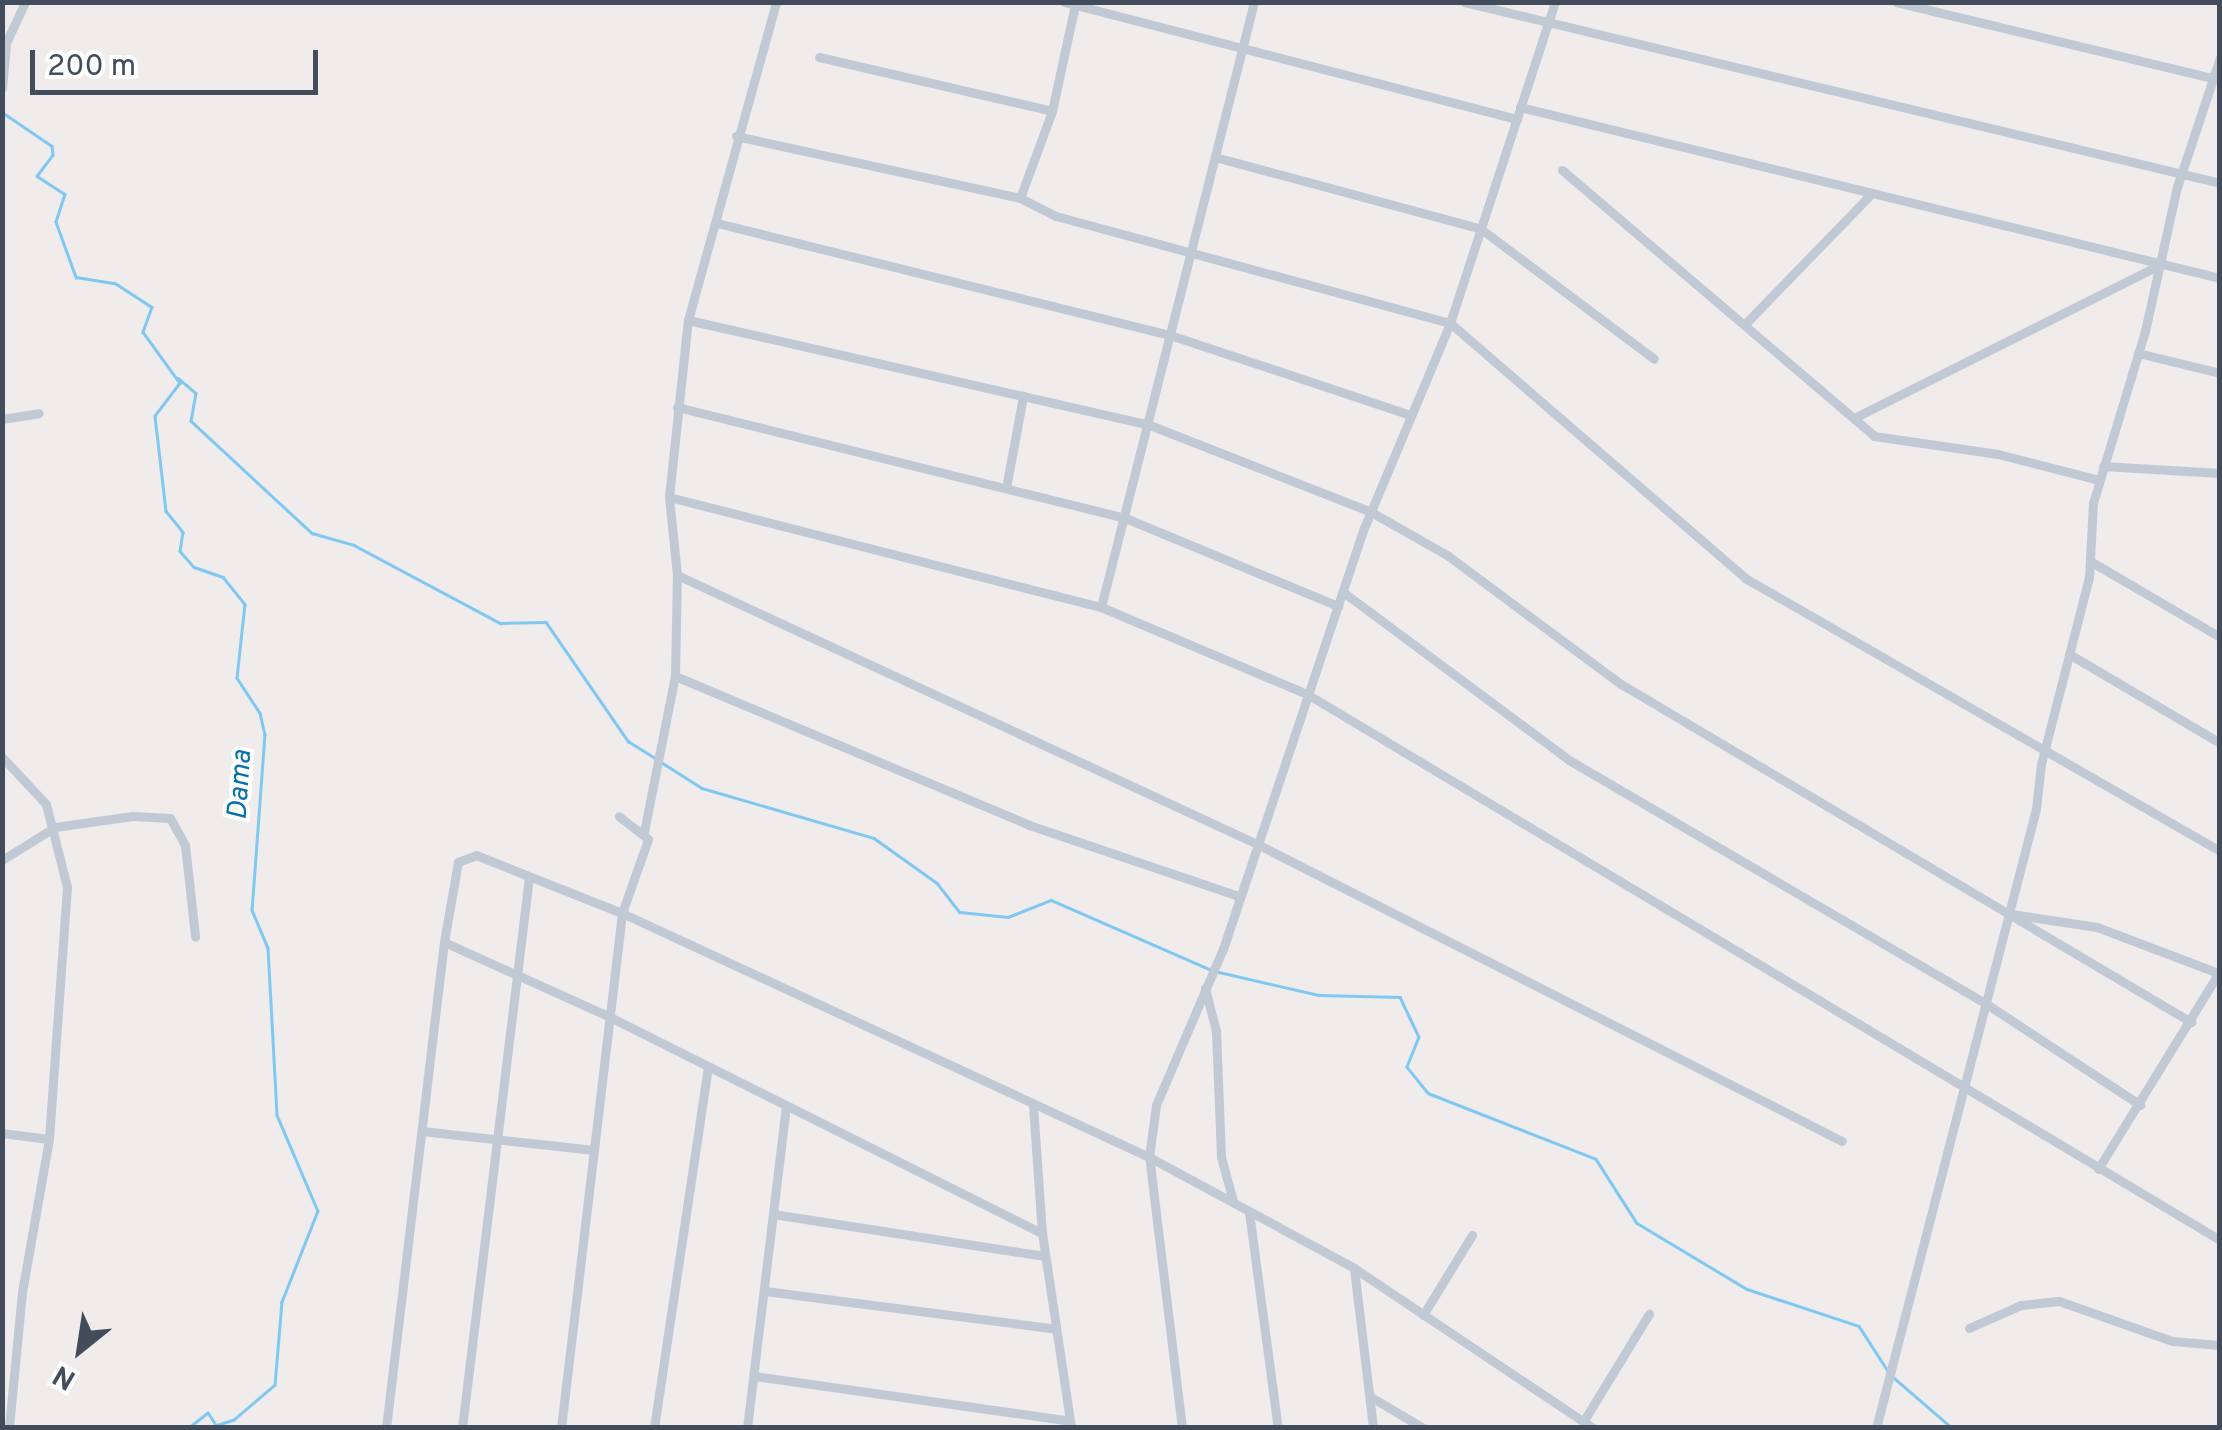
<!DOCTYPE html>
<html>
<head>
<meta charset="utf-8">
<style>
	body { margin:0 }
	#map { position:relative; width:2222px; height:1430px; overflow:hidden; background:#efeceb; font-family:Overpass,sans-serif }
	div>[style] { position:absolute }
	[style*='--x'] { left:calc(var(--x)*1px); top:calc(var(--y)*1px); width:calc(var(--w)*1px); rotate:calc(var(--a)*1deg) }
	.stream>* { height:2.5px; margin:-1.25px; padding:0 1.25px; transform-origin:1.25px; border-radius:1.25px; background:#80c8f1 }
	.street>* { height:9px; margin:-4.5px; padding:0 4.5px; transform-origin:4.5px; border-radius:4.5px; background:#c1c9d5 }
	span { translate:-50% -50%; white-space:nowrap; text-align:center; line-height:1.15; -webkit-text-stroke:8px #fff; paint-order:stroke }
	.water-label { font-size:28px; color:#0470ad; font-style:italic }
	.frame { position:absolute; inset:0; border:5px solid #434c5a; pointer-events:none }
	.north { position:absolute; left:30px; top:1300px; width:100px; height:100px; -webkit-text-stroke:8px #fff; paint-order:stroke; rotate:210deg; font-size:28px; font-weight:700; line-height:40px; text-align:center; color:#434c5a }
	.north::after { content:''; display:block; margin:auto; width:35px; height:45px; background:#434c5a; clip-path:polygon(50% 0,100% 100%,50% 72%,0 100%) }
	.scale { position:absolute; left:30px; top:50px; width:288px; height:45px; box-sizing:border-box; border:5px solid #434c5a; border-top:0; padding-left:12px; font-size:30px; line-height:35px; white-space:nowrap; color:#434c5a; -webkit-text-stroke:8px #fff; paint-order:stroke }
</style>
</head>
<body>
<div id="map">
	<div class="stream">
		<i style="--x:2;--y:112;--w:60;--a:34.2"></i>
		<i style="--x:52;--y:146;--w:9;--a:84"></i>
		<i style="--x:53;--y:155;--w:26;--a:127"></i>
		<i style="--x:37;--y:176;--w:33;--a:33"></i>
		<i style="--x:65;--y:194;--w:29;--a:108"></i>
		<i style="--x:56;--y:222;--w:59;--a:70"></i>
		<i style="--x:76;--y:277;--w:39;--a:9"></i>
		<i style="--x:115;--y:283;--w:44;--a:33"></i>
		<i style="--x:152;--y:307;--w:27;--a:110"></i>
		<i style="--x:143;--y:332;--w:63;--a:54"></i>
		<i style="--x:180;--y:383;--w:41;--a:127.1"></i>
		<i style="--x:155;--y:416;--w:96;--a:83.4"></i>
		<i style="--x:166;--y:511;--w:27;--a:51"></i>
		<i style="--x:183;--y:532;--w:19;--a:99"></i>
		<i style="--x:180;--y:551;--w:21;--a:49"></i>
		<i style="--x:194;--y:567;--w:31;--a:19"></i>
		<i style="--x:223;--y:577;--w:35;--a:51"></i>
		<i style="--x:245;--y:604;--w:74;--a:96.2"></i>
		<i style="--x:237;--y:678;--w:42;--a:56.7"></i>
		<i style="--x:260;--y:713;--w:22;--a:77"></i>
		<i style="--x:265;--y:734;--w:176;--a:94.2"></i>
		<i style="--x:252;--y:910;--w:41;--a:67.2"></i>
		<i style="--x:268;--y:948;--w:167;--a:86.9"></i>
		<i style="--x:277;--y:1115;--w:104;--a:66.9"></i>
		<i style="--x:318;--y:1211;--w:98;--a:111.6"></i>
		<i style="--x:282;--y:1302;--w:83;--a:94.8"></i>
		<i style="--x:275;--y:1385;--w:54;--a:139.5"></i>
		<i style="--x:234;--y:1420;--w:19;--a:162"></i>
		<i style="--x:216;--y:1426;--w:15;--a:-122"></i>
		<i style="--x:208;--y:1413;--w:24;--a:142"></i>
		<i style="--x:178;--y:378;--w:23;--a:40"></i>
		<i style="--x:196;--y:393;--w:28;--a:100"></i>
		<i style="--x:191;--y:421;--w:165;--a:42.8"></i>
		<i style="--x:312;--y:533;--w:44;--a:15.9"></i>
		<i style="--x:354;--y:545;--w:166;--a:28.1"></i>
		<i style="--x:500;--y:623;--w:46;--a:-1.2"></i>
		<i style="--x:546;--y:622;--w:145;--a:55.4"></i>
		<i style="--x:628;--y:741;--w:32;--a:32"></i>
		<i style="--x:661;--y:762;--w:49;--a:32.4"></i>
		<i style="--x:702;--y:788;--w:179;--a:16.2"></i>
		<i style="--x:874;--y:838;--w:77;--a:35.5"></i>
		<i style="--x:937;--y:883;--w:37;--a:52"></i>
		<i style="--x:960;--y:912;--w:48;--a:5.9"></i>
		<i style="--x:1008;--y:917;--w:46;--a:-21.6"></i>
		<i style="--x:1051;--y:900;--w:175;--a:23.6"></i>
		<i style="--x:1219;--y:972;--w:103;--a:13"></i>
		<i style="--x:1319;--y:995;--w:81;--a:1.4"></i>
		<i style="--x:1400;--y:997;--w:44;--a:64.6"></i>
		<i style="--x:1419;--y:1037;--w:32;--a:112"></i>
		<i style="--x:1407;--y:1067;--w:33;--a:51"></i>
		<i style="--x:1428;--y:1093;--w:180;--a:21.4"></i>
		<i style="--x:1596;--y:1159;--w:76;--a:57.4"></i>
		<i style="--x:1637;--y:1223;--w:128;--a:31"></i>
		<i style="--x:1747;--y:1289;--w:118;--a:18.3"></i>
		<i style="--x:1859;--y:1326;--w:54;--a:57.2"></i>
		<i style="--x:1893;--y:1377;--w:78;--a:40.8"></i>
	</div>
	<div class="street">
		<i style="--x:1064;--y:2;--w:468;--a:14.5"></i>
		<i style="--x:1464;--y:2;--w:777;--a:13.46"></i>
		<i style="--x:1896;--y:2;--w:330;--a:13.5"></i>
		<i style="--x:819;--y:57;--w:239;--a:13"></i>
		<i style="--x:2;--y:88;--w:45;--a:-84.9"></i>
		<i style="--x:6;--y:43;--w:45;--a:-65.1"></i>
		<i style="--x:1520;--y:107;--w:721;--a:13.73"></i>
		<i style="--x:736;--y:136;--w:291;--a:12.3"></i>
		<i style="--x:1020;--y:198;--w:40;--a:26.6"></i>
		<i style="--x:1056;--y:216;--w:408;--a:15.2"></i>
		<i style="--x:1450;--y:323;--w:390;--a:40.8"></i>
		<i style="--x:1745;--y:578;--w:548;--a:29.89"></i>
		<i style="--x:1215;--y:157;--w:276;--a:15.1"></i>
		<i style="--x:1481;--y:229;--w:216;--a:36.9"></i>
		<i style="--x:1562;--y:170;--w:410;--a:40.4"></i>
		<i style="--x:1874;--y:436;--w:125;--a:8.3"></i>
		<i style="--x:1998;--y:454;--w:104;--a:14.4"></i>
		<i style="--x:1020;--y:198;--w:93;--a:-69.8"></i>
		<i style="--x:1052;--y:111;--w:108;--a:-77.8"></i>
		<i style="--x:717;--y:223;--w:467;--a:13.9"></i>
		<i style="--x:1170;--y:335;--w:254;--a:18.4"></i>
		<i style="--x:688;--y:320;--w:471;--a:12.8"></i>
		<i style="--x:1147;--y:424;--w:241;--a:21.4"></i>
		<i style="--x:1371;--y:512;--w:87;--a:29.5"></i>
		<i style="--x:1447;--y:555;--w:217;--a:36.6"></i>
		<i style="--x:1621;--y:684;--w:663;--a:30.67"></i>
		<i style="--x:1746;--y:323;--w:181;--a:-45.9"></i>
		<i style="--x:2138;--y:353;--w:84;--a:13.7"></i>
		<i style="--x:677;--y:407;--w:459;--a:13.9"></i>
		<i style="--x:1123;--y:517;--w:233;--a:22.5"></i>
		<i style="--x:1854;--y:418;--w:344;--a:-26.6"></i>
		<i style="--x:2;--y:419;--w:37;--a:-9"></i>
		<i style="--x:2103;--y:466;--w:117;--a:3.4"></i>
		<i style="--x:1006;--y:488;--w:94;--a:-79.5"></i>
		<i style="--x:669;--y:497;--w:446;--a:14.3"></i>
		<i style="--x:1101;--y:607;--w:224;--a:22.9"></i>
		<i style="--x:1307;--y:694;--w:1064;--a:30.88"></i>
		<i style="--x:2090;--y:561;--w:151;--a:30.3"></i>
		<i style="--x:677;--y:575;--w:637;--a:24.88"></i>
		<i style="--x:1255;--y:843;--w:658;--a:26.92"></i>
		<i style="--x:1343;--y:592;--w:282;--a:36.6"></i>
		<i style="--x:1569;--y:760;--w:482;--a:30.3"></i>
		<i style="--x:1985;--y:1003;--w:186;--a:33.3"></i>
		<i style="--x:1101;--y:607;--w:624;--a:-75.81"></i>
		<i style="--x:2069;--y:654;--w:175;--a:30.5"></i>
		<i style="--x:675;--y:676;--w:384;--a:22.8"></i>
		<i style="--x:1029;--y:825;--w:222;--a:18.7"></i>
		<i style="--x:2;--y:757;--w:64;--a:46.9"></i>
		<i style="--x:46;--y:804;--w:86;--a:75.8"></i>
		<i style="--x:67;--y:887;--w:253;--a:94.1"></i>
		<i style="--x:49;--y:1139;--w:155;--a:100"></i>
		<i style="--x:22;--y:1292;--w:137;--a:95.5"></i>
		<i style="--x:644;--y:832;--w:159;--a:-78.8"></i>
		<i style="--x:675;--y:676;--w:101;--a:-88.9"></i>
		<i style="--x:677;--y:575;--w:78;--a:-95.9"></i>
		<i style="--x:669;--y:497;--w:178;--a:-83.9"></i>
		<i style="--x:688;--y:320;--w:330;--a:-74.5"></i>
		<i style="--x:2;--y:860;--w:62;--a:-31.9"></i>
		<i style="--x:55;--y:827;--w:78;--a:-8.1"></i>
		<i style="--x:132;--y:816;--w:38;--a:3"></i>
		<i style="--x:170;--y:818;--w:31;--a:61"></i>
		<i style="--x:185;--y:845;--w:92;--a:83.7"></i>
		<i style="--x:2011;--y:914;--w:87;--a:8.6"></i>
		<i style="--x:2097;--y:927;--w:129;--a:20.8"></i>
		<i style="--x:444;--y:942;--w:182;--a:24.3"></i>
		<i style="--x:610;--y:1017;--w:483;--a:26.6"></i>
		<i style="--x:1205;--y:988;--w:44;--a:75.7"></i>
		<i style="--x:1216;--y:1031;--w:126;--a:87.7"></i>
		<i style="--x:1221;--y:1157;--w:46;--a:74.7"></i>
		<i style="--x:1033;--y:1105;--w:128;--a:86"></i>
		<i style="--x:1042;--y:1233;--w:197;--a:81.5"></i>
		<i style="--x:422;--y:1131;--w:173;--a:6.3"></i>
		<i style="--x:2;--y:1133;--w:47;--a:7.3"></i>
		<i style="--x:2098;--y:1169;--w:233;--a:-58.4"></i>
		<i style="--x:1249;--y:1212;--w:218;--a:82.4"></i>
		<i style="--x:773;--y:1214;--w:275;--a:8.8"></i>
		<i style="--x:1354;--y:1268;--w:161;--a:83.2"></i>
		<i style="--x:765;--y:1291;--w:293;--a:7.4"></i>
		<i style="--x:1423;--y:1315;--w:94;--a:-58.5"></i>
		<i style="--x:1969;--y:1328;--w:57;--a:-23.9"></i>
		<i style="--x:2021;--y:1305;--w:38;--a:-6"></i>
		<i style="--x:2059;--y:1301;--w:120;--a:19.5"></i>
		<i style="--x:2172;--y:1341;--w:48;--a:4.8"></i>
		<i style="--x:755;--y:1376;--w:318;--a:8.1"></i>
		<i style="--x:1371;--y:1397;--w:61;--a:30.8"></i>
		<i style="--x:1583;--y:1422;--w:127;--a:-58.6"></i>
		<i style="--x:386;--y:1428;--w:489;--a:-83.2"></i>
		<i style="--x:444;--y:942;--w:81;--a:-80.1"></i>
		<i style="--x:458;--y:862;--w:19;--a:-21"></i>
		<i style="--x:476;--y:855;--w:157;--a:21.7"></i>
		<i style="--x:622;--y:913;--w:581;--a:24.84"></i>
		<i style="--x:1149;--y:1157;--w:233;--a:28.4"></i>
		<i style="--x:1354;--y:1268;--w:288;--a:33.8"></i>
		<i style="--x:462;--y:1428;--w:555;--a:-83.07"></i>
		<i style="--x:561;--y:1428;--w:519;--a:-83.24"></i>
		<i style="--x:622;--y:913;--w:78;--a:-70.6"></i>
		<i style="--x:648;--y:839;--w:37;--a:-142"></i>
		<i style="--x:654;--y:1428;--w:365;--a:-81.5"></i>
		<i style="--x:747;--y:1428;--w:324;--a:-83.1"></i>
		<i style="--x:1182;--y:1428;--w:273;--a:-96.9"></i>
		<i style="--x:1149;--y:1157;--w:52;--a:-82.3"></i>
		<i style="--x:1156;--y:1105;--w:170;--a:-66.8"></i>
		<i style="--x:1223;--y:949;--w:444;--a:-71.5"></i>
		<i style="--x:1364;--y:528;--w:222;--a:-67.2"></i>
		<i style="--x:1450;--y:323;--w:338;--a:-71.9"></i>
		<i style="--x:1876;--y:1428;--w:639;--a:-75.51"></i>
		<i style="--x:2036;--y:809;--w:45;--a:-83.7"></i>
		<i style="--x:2041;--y:764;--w:193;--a:-75.6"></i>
		<i style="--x:2089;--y:577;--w:74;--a:-86.9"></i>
		<i style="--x:2093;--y:503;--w:180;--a:-73.2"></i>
		<i style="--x:2145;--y:331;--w:148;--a:-77.5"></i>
		<i style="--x:2177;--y:187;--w:136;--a:-71.6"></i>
	</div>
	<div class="water-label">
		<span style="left:241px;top:785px;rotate:-86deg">Dama</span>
	</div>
	<div class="frame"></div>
	<div class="north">N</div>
	<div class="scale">200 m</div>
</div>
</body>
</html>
